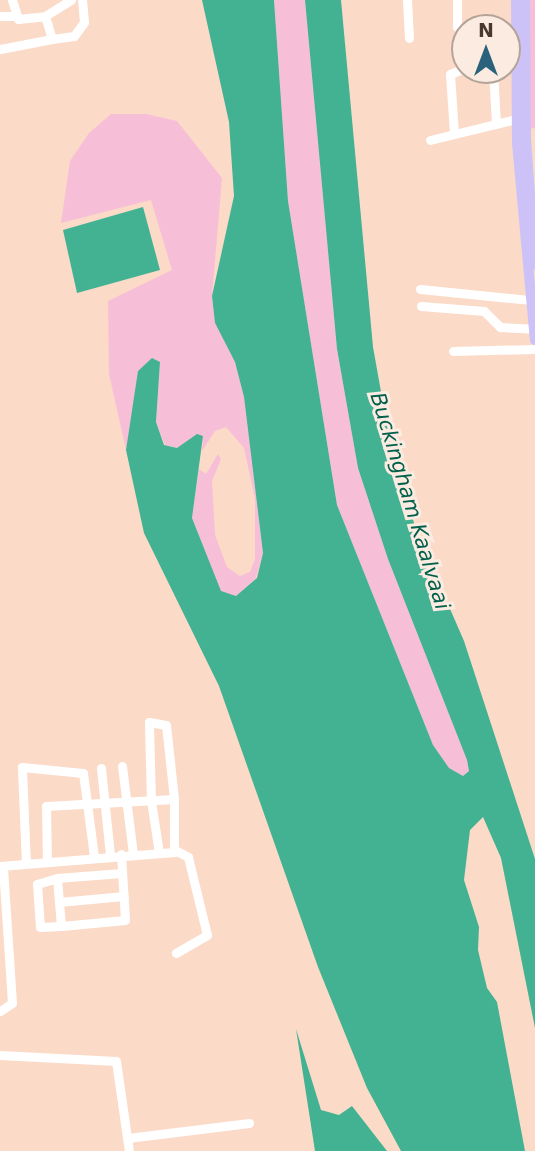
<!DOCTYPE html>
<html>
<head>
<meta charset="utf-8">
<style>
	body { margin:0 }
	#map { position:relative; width:535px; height:1151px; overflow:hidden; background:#fbdac7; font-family:"DejaVu Sans",sans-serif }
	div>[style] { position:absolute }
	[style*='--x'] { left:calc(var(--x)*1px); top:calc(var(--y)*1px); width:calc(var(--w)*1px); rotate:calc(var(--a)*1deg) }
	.green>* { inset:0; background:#f7bfd7 }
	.water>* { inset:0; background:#42b293 }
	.minor>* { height:9px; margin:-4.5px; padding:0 4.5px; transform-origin:4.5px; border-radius:4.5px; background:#fff }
	.major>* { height:10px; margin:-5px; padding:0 5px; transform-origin:5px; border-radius:5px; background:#ccc2f7 }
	span { translate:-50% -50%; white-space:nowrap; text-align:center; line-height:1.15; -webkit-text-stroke:6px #fcebe1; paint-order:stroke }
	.water-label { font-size:21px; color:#00604b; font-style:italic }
	.north { position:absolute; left:451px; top:14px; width:70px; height:70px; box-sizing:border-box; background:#fcebe1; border:2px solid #b4a399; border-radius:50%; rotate:0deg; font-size:19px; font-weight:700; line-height:28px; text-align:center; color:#48382e }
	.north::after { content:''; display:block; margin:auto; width:24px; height:32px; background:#2a627c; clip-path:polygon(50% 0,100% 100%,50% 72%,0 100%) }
</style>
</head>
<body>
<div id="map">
	<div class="green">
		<i style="clip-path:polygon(274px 0,305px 0,337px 349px,358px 468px,388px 559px,467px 760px,469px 771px,463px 776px,449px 768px,433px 745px,337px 505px,288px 201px)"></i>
		<i style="clip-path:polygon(528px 0,535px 0,535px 128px,527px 129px)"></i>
		<i style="clip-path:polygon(111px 114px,146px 114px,177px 121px,222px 178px,212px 296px,215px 323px,235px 362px,244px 397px,263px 553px,256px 578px,236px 596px,221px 592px,192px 518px,199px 469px,206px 474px,218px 454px,221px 459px,212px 481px,215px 535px,227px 567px,240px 576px,250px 572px,255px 559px,255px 499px,244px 448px,226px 427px,215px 431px,202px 451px,203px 437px,177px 448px,165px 445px,156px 423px,160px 362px,131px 418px,126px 450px,109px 374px,108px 301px,172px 270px,151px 200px,61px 223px,70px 161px,89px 133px)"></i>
	</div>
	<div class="water">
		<i style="clip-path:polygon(202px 0,274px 0,288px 201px,337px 505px,433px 745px,449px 768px,463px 776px,469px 771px,467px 760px,388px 559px,358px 468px,337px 349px,305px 0,341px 0,373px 347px,390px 442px,417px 533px,464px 641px,535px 859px,535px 1028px,501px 858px,483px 817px,470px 830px,464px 880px,479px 927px,478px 950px,487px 988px,497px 1002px,525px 1151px,401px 1151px,367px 1088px,318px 967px,219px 686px,144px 533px,126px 450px,138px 371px,152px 358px,160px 362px,156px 422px,164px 445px,177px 448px,197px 434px,203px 436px,192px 518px,221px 591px,236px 596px,257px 578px,263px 553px,244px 397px,235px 362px,215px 323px,212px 296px,234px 196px,229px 122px)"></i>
		<i style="clip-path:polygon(143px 207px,160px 270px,77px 293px,63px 230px)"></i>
		<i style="clip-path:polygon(296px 1029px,321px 1110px,339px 1115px,352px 1106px,387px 1151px,315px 1151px)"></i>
	</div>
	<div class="minor">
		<i style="--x:12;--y:0;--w:20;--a:72"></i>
		<i style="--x:18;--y:19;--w:27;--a:-6"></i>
		<i style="--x:45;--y:16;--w:31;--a:-32"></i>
		<i style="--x:407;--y:0;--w:38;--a:87"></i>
		<i style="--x:457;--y:0;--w:27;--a:90"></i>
		<i style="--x:0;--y:16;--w:14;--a:0"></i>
		<i style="--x:45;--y:16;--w:24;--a:73"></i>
		<i style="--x:52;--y:39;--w:22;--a:-8"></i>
		<i style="--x:74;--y:36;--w:17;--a:-54"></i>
		<i style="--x:84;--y:22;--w:22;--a:-95"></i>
		<i style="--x:0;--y:49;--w:53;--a:-10.9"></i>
		<i style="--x:493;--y:70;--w:54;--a:86.8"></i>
		<i style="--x:454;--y:133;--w:59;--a:-93.9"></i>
		<i style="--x:450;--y:74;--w:16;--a:-22"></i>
		<i style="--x:430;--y:140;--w:89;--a:-13.7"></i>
		<i style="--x:420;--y:289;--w:112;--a:5.7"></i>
		<i style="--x:421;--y:306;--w:63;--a:4.5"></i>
		<i style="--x:484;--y:311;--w:23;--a:45"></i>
		<i style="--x:500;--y:327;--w:34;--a:3"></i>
		<i style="--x:453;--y:351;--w:82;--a:-1.4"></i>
		<i style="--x:122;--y:766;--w:89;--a:82.9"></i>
		<i style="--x:101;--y:768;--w:87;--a:84.1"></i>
		<i style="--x:175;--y:850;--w:15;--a:28"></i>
		<i style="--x:188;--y:857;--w:80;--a:76.3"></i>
		<i style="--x:207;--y:935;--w:36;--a:150"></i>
		<i style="--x:159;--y:853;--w:53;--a:-98.7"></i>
		<i style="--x:151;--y:801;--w:79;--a:-91.5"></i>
		<i style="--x:149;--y:722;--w:17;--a:10"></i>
		<i style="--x:166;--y:725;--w:74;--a:83.8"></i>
		<i style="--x:121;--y:854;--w:66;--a:86.5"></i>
		<i style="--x:125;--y:920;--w:64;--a:174.6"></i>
		<i style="--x:61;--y:926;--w:48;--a:-94.8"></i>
		<i style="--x:57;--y:878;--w:65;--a:-4.4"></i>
		<i style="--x:26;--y:864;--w:97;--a:-92.4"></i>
		<i style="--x:22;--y:767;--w:61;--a:5.6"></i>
		<i style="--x:83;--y:773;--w:85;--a:82.5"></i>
		<i style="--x:0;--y:866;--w:175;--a:-4.6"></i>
		<i style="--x:174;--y:852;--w:53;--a:-90"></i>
		<i style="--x:174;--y:799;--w:128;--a:176.9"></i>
		<i style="--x:46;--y:806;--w:56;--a:89"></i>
		<i style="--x:57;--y:878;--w:21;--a:163"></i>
		<i style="--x:37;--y:884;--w:43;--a:86"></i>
		<i style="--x:40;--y:927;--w:21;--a:-3"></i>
		<i style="--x:59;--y:902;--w:65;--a:-5.3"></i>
		<i style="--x:0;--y:1011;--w:14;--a:-34"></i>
		<i style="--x:12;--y:1003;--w:137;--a:-93.8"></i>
		<i style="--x:0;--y:1055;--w:116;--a:3"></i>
		<i style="--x:116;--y:1061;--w:91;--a:81.8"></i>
		<i style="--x:128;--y:1138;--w:122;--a:-7.1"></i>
	</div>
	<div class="major">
		<i style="--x:516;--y:0;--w:143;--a:89.6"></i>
		<i style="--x:517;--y:143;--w:198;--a:84.8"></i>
		<i style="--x:525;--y:0;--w:139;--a:89.6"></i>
		<i style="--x:526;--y:139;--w:126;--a:85.9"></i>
	</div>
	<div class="water-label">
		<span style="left:410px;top:501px;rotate:73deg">Buckingham Kaalvaai</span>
	</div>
	<div class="north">N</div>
</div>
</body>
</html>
